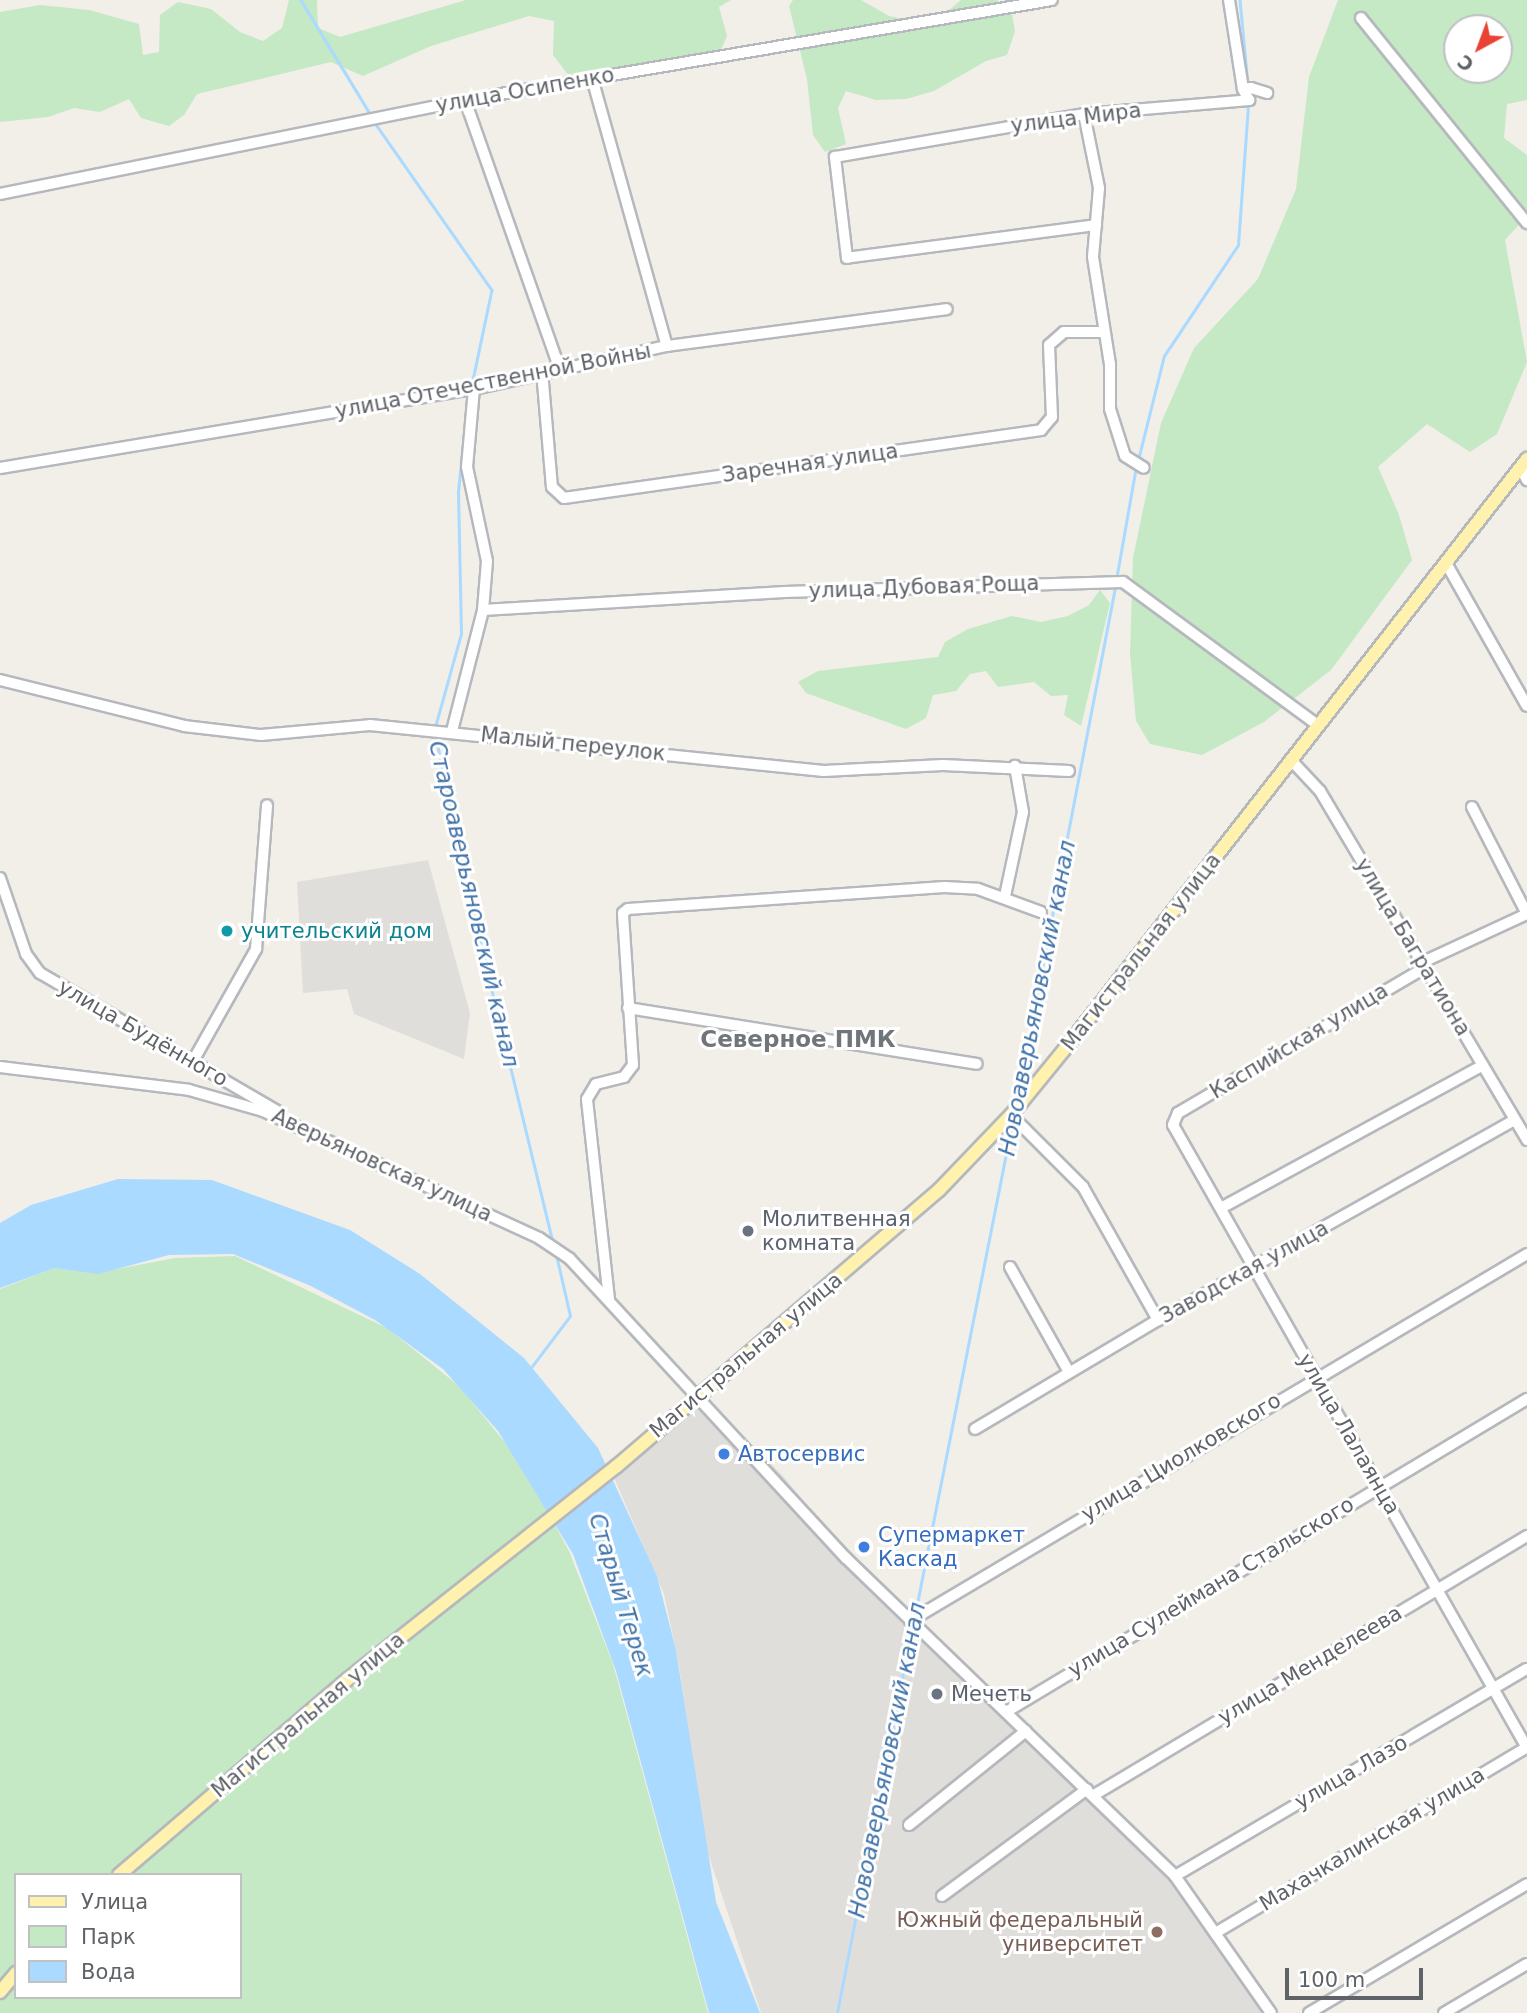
<!DOCTYPE html>
<html>
<head>
<meta charset="utf-8">
<style>
	body { margin:0 }
	#map { position:relative; width:1527px; height:2013px; overflow:hidden; background:#f1efe8; font-family:"DejaVu Sans",sans-serif }
	div>[style] { position:absolute }
	[style*='--x'] { left:calc(var(--x)*1px); top:calc(var(--y)*1px); width:calc(var(--w)*1px); rotate:calc(var(--a)*1deg) }
	.industrial>* { inset:0; background:#e0deda }
	.green>* { inset:0; background:#c5e8c5 }
	.water>* { inset:0; background:#aadaff }
	.stream>* { height:2.5px; margin:-1.25px; padding:0 1.25px; transform-origin:1.25px; border-radius:1.25px; background:#aadaff }
	.roads { filter:drop-shadow(2px 0 #b5b8bc) drop-shadow(-2px 0 #b5b8bc) drop-shadow(0 2px #b5b8bc) drop-shadow(0 -2px #b5b8bc) }
	.minor>* { height:10px; margin:-5px; padding:0 5px; transform-origin:5px; border-radius:5px; background:#fff }
	.major>* { height:12px; margin:-6px; padding:0 6px; transform-origin:6px; border-radius:6px; background:#fff2af }
	.dots>* { width:19px; height:19px; translate:-50% -50%; box-sizing:border-box; border:4px solid #fff; border-radius:50% }
	span { translate:-50% -50%; white-space:nowrap; text-align:center; line-height:1.15; -webkit-text-stroke:6px #fff; paint-order:stroke }
	.street-label { font-size:21px; color:#5f6368 }
	.culture-label { font-size:21px; color:#0d838f }
	.left { translate:0 -50%; text-align:left }
	.worship-label { font-size:21px; color:#5b616d }
	.shop-label { font-size:21px; color:#366cbe }
	.education-label { font-size:21px; color:#785e54 }
	.right { translate:-100% -50%; text-align:right }
	.water-label { font-size:23px; color:#4174aa; font-style:italic }
	.neighbourhood-label { font-size:23px; color:#70757a; font-weight:700 }
	.legend { position:absolute; left:14px; top:1873px; width:228px; height:126px; box-sizing:border-box; background:#fff; border:2px solid #bfc1c3; margin:0; padding:9px 12px; list-style:none; font-size:21px; color:#5f6368 }
	.legend li { display:flex; align-items:center; gap:14px; height:35px }
	.legend b { width:35px; border:2px solid #bfc1c3 }
	.north { position:absolute; left:1443px; top:14px; width:70px; height:70px; box-sizing:border-box; background:#fff; border:2px solid #bfc1c3; border-radius:50%; rotate:221deg; font-size:19px; font-weight:700; line-height:28px; text-align:center; color:#5f6368 }
	.north::after { content:''; display:block; margin:auto; width:24px; height:32px; background:#ea4335; clip-path:polygon(50% 0,100% 100%,50% 72%,0 100%) }
	.scale { position:absolute; left:1285px; top:1968px; width:138px; height:32px; box-sizing:border-box; border:4px solid #5f6368; border-top:0; padding-left:9px; font-size:21px; line-height:24px; white-space:nowrap; color:#5f6368; -webkit-text-stroke:5px #fff; paint-order:stroke }
</style>
</head>
<body>
<div id="map">
	<div class="industrial">
		<i style="clip-path:polygon(428px 860px,470px 1013px,464px 1059px,354px 1014px,347px 989px,303px 993px,297px 882px)"></i>
		<i style="clip-path:polygon(698px 1392px,783px 1476px,864px 1576px,1184px 1888px,1269px 2013px,761px 2013px,703px 1838px,679px 1665px,664px 1594px,609px 1466px)"></i>
	</div>
	<div class="green">
		<i style="clip-path:polygon(289px 0,317px 0,318px 28px,340px 37px,466px 0,731px 0,719px 7px,727px 36px,716px 61px,569px 76px,553px 55px,554px 21px,529px 16px,431px 46px,363px 76px,331px 62px,197px 94px,184px 115px,169px 126px,141px 118px,129px 99px,100px 112px,74px 108px,48px 117px,0 122px,0 12px,40px 5px,89px 10px,139px 24px,143px 55px,159px 52px,160px 15px,178px 2px,211px 9px,240px 32px,263px 41px,282px 28px)"></i>
		<i style="clip-path:polygon(793px 0,861px 0,889px 16px,918px 22px,942px 16px,961px 0,997px 0,1012px 14px,1015px 31px,1007px 55px,986px 61px,934px 91px,906px 99px,876px 100px,846px 91px,838px 108px,846px 144px,825px 152px,813px 135px,807px 79px,789px 6px)"></i>
		<i style="clip-path:polygon(evenodd,1338px 0,1527px 0,1527px 100px,1507px 104px,1504px 138px,1527px 155px,1527px 216px,1505px 240px,1527px 362px,1497px 434px,1470px 452px,1427px 424px,1378px 467px,1399px 515px,1412px 560px,1331px 670px,1264px 722px,1202px 755px,1150px 744px,1136px 721px,1130px 654px,1133px 558px,1161px 423px,1194px 348px,1258px 279px,1296px 189px,1309px 77px,1338px 0,1457px 28px,1499px 28px,1499px 70px,1457px 70px,1457px 28px)"></i>
		<i style="clip-path:polygon(1100px 590px,1110px 603px,1081px 726px,1064px 715px,1068px 695px,1051px 696px,1034px 682px,998px 687px,986px 671px,970px 674px,956px 691px,933px 695px,926px 718px,906px 729px,806px 693px,798px 682px,818px 671px,938px 657px,945px 642px,968px 629px,1012px 616px,1041px 622px,1068px 616px,1089px 605px)"></i>
		<i style="clip-path:polygon(evenodd,235px 1256px,387px 1328px,459px 1386px,520px 1461px,569px 1551px,613px 1664px,708px 2013px,0 2013px,0 1289px,55px 1268px,96px 1273px,175px 1258px,235px 1256px,16px 1875px,240px 1875px,240px 1997px,16px 1997px,16px 1875px)"></i>
	</div>
	<div class="water">
		<i style="clip-path:polygon(118px 1179px,212px 1180px,350px 1230px,420px 1274px,524px 1358px,598px 1448px,657px 1576px,676px 1650px,716px 1902px,760px 2013px,709px 2013px,616px 1671px,573px 1554px,498px 1431px,443px 1369px,375px 1320px,311px 1286px,233px 1254px,169px 1255px,98px 1274px,55px 1268px,0 1288px,0 1223px,31px 1205px)"></i>
	</div>
	<div class="stream">
		<i style="--x:301;--y:0;--w:137;--a:58.7"></i>
		<i style="--x:1240;--y:0;--w:84;--a:84.6"></i>
		<i style="--x:375;--y:123;--w:204;--a:55"></i>
		<i style="--x:492;--y:290;--w:97;--a:101.9"></i>
		<i style="--x:1138;--y:460;--w:107;--a:-76"></i>
		<i style="--x:1164;--y:356;--w:133;--a:-56.3"></i>
		<i style="--x:1238;--y:245;--w:141;--a:-85.9"></i>
		<i style="--x:1116;--y:580;--w:116;--a:-80"></i>
		<i style="--x:435;--y:727;--w:97;--a:-74.4"></i>
		<i style="--x:461;--y:634;--w:142;--a:-91.2"></i>
		<i style="--x:458;--y:492;--w:87;--a:-84.1"></i>
		<i style="--x:436;--y:737;--w:157;--a:78.3"></i>
		<i style="--x:468;--y:891;--w:361;--a:76.4"></i>
		<i style="--x:1017;--y:1099;--w:521;--a:-79.16"></i>
		<i style="--x:530;--y:1369;--w:66;--a:-53"></i>
		<i style="--x:570;--y:1316;--w:63;--a:-102.9"></i>
		<i style="--x:915;--y:1614;--w:500;--a:-78.82"></i>
		<i style="--x:837;--y:2013;--w:392;--a:-79"></i>
	</div>
	<div class="roads">
		<div class="minor">
			<i style="--x:1229;--y:0;--w:90;--a:81.1"></i>
			<i style="--x:1361;--y:18;--w:264;--a:51"></i>
			<i style="--x:592;--y:78;--w:278;--a:74.4"></i>
			<i style="--x:465;--y:100;--w:283;--a:70.6"></i>
			<i style="--x:1084;--y:114;--w:76;--a:78.5"></i>
			<i style="--x:1099;--y:188;--w:69;--a:95"></i>
			<i style="--x:1093;--y:257;--w:108;--a:81"></i>
			<i style="--x:1110;--y:364;--w:45;--a:90"></i>
			<i style="--x:1110;--y:409;--w:49;--a:72.3"></i>
			<i style="--x:1125;--y:456;--w:22;--a:32"></i>
			<i style="--x:0;--y:194;--w:474;--a:-11.4"></i>
			<i style="--x:465;--y:100;--w:595;--a:-9.67"></i>
			<i style="--x:1096;--y:225;--w:251;--a:172.5"></i>
			<i style="--x:847;--y:258;--w:102;--a:-96.8"></i>
			<i style="--x:835;--y:157;--w:253;--a:-9.8"></i>
			<i style="--x:1084;--y:114;--w:166;--a:-4.8"></i>
			<i style="--x:1249;--y:100;--w:13;--a:-119"></i>
			<i style="--x:1243;--y:89;--w:8;--a:-7"></i>
			<i style="--x:1251;--y:88;--w:17;--a:17"></i>
			<i style="--x:542;--y:371;--w:116;--a:85.1"></i>
			<i style="--x:552;--y:487;--w:16;--a:43"></i>
			<i style="--x:564;--y:498;--w:482;--a:-8.1"></i>
			<i style="--x:1041;--y:430;--w:17;--a:-50"></i>
			<i style="--x:1052;--y:417;--w:72;--a:-92.4"></i>
			<i style="--x:1049;--y:345;--w:20;--a:-41"></i>
			<i style="--x:1064;--y:332;--w:38;--a:0"></i>
			<i style="--x:1520;--y:467;--w:15;--a:62"></i>
			<i style="--x:0;--y:468;--w:481;--a:-9.5"></i>
			<i style="--x:474;--y:389;--w:198;--a:-12.6"></i>
			<i style="--x:667;--y:346;--w:282;--a:-7.5"></i>
			<i style="--x:1446;--y:563;--w:164;--a:60.5"></i>
			<i style="--x:483;--y:610;--w:302;--a:-3.4"></i>
			<i style="--x:784;--y:592;--w:339;--a:-1.7"></i>
			<i style="--x:1123;--y:582;--w:242;--a:36.3"></i>
			<i style="--x:0;--y:680;--w:190;--a:14"></i>
			<i style="--x:184;--y:726;--w:78;--a:6.7"></i>
			<i style="--x:261;--y:735;--w:109;--a:-5.2"></i>
			<i style="--x:370;--y:725;--w:456;--a:5.8"></i>
			<i style="--x:824;--y:771;--w:119;--a:-2.9"></i>
			<i style="--x:943;--y:765;--w:126;--a:2.7"></i>
			<i style="--x:452;--y:731;--w:125;--a:-75.6"></i>
			<i style="--x:483;--y:610;--w:49;--a:-85.3"></i>
			<i style="--x:487;--y:561;--w:96;--a:-102"></i>
			<i style="--x:467;--y:467;--w:78;--a:-84.9"></i>
			<i style="--x:1291;--y:760;--w:42;--a:46.9"></i>
			<i style="--x:1320;--y:791;--w:406;--a:59.3"></i>
			<i style="--x:1472;--y:807;--w:120;--a:62.8"></i>
			<i style="--x:0;--y:878;--w:80;--a:71.1"></i>
			<i style="--x:26;--y:954;--w:24;--a:54"></i>
			<i style="--x:40;--y:973;--w:276;--a:30.2"></i>
			<i style="--x:1005;--y:896;--w:86;--a:-77.9"></i>
			<i style="--x:1023;--y:812;--w:47;--a:-99.9"></i>
			<i style="--x:1423;--y:962;--w:115;--a:-24.8"></i>
			<i style="--x:1426;--y:967;--w:288;--a:149.5"></i>
			<i style="--x:1178;--y:1113;--w:13;--a:113"></i>
			<i style="--x:1173;--y:1125;--w:717;--a:60.39"></i>
			<i style="--x:628;--y:1008;--w:353;--a:9.1"></i>
			<i style="--x:193;--y:1061;--w:129;--a:-60.6"></i>
			<i style="--x:256;--y:949;--w:144;--a:-85.6"></i>
			<i style="--x:0;--y:1067;--w:190;--a:6.9"></i>
			<i style="--x:189;--y:1090;--w:77;--a:15.8"></i>
			<i style="--x:263;--y:1111;--w:304;--a:24.7"></i>
			<i style="--x:539;--y:1238;--w:37;--a:34"></i>
			<i style="--x:570;--y:1259;--w:407;--a:47.3"></i>
			<i style="--x:846;--y:1558;--w:458;--a:44"></i>
			<i style="--x:1175;--y:1876;--w:167;--a:55"></i>
			<i style="--x:1011;--y:1115;--w:102;--a:45"></i>
			<i style="--x:1083;--y:1187;--w:153;--a:60.6"></i>
			<i style="--x:1221;--y:1208;--w:298;--a:-28.6"></i>
			<i style="--x:1010;--y:1267;--w:120;--a:60.7"></i>
			<i style="--x:609;--y:1299;--w:201;--a:-96.3"></i>
			<i style="--x:587;--y:1099;--w:17;--a:-59"></i>
			<i style="--x:596;--y:1084;--w:29;--a:-14"></i>
			<i style="--x:624;--y:1077;--w:15;--a:-53"></i>
			<i style="--x:633;--y:1065;--w:152;--a:-93.8"></i>
			<i style="--x:623;--y:913;--w:6;--a:-39"></i>
			<i style="--x:628;--y:909;--w:317;--a:-4"></i>
			<i style="--x:944;--y:887;--w:34;--a:3"></i>
			<i style="--x:978;--y:889;--w:67;--a:20.1"></i>
			<i style="--x:975;--y:1429;--w:213;--a:-30.8"></i>
			<i style="--x:1158;--y:1320;--w:409;--a:-29.3"></i>
			<i style="--x:910;--y:1621;--w:718;--a:-30.74"></i>
			<i style="--x:1006;--y:1712;--w:608;--a:-31"></i>
			<i style="--x:1094;--y:1795;--w:505;--a:-30.89"></i>
			<i style="--x:909;--y:1825;--w:150;--a:-38.8"></i>
			<i style="--x:1175;--y:1876;--w:408;--a:-30.5"></i>
			<i style="--x:942;--y:1896;--w:180;--a:-36.4"></i>
			<i style="--x:1217;--y:1932;--w:361;--a:-30.8"></i>
			<i style="--x:1309;--y:2013;--w:253;--a:-30.6"></i>
			<i style="--x:1444;--y:2013;--w:96;--a:-30.6"></i>
		</div>
		<div class="major">
			<i style="--x:119;--y:1875;--w:301;--a:-40.6"></i>
			<i style="--x:348;--y:1679;--w:343;--a:-38.4"></i>
			<i style="--x:617;--y:1466;--w:424;--a:-40.6"></i>
			<i style="--x:939;--y:1190;--w:104;--a:-46.2"></i>
			<i style="--x:1011;--y:1115;--w:98;--a:-50.8"></i>
			<i style="--x:1073;--y:1039;--w:737;--a:-51.95"></i>
			<i style="--x:0;--y:1992;--w:25;--a:-50"></i>
		</div>
	</div>
	<div class="dots">
		<i style="left:227px;top:931px;background:#0f9aa8"></i>
		<i style="left:748px;top:1231px;background:#6b7280"></i>
		<i style="left:724px;top:1454px;background:#3f7fe0"></i>
		<i style="left:864px;top:1547px;background:#3f7fe0"></i>
		<i style="left:937px;top:1694px;background:#6b7280"></i>
		<i style="left:1157px;top:1932px;background:#8d6e63"></i>
	</div>
	<div class="street-label">
		<span style="left:525px;top:90px;rotate:-10deg">улица Осипенко</span>
		<span style="left:1076px;top:118px;rotate:-7deg">улица Мира</span>
		<span style="left:493px;top:381px;rotate:-11deg">улица Отечественной Войны</span>
		<span style="left:810px;top:463px;rotate:-8deg">Заречная улица</span>
		<span style="left:924px;top:587px;rotate:-2deg">улица Дубовая Роща</span>
		<span style="left:573px;top:744px;rotate:6deg">Малый переулок</span>
		<span style="left:1413px;top:947px;rotate:59deg">улица Багратиона</span>
		<span style="left:1141px;top:952px;rotate:-52deg">Магистральная улица</span>
		<span style="left:143px;top:1033px;rotate:30deg">улица Будённого</span>
		<span style="left:1299px;top:1041px;rotate:-31deg">Каспийская улица</span>
		<span style="left:382px;top:1165px;rotate:25deg">Аверьяновская улица</span>
		<span style="left:1244px;top:1272px;rotate:-29deg">Заводская улица</span>
		<span style="left:746px;top:1355px;rotate:-40deg">Магистральная улица</span>
		<span style="left:1349px;top:1434px;rotate:60deg">улица Лалаянца</span>
		<span style="left:1181px;top:1457px;rotate:-31deg">улица Циолковского</span>
		<span style="left:1211px;top:1587px;rotate:-31deg">улица Сулеймана Стальского</span>
		<span style="left:1310px;top:1665px;rotate:-31deg">улица Менделеева</span>
		<span style="left:308px;top:1715px;rotate:-40deg">Магистральная улица</span>
		<span style="left:1351px;top:1772px;rotate:-30deg">улица Лазо</span>
		<span style="left:1372px;top:1839px;rotate:-31deg">Махачкалинская улица</span>
	</div>
	<div class="culture-label">
		<span class="left" style="left:241px;top:931px">учительский дом</span>
	</div>
	<div class="worship-label">
		<span class="left" style="left:762px;top:1231px">Молитвенная<br>комната</span>
		<span class="left" style="left:951px;top:1694px">Мечеть</span>
	</div>
	<div class="shop-label">
		<span class="left" style="left:738px;top:1454px">Автосервис</span>
		<span class="left" style="left:878px;top:1547px">Супермаркет<br>Каскад</span>
	</div>
	<div class="education-label">
		<span class="right" style="left:1143px;top:1932px">Южный федеральный<br>университет</span>
	</div>
	<div class="water-label">
		<span style="left:474px;top:904px;rotate:77deg">Староаверьяновский канал</span>
		<span style="left:1037px;top:998px;rotate:-79deg">Новоаверьяновский канал</span>
		<span style="left:621px;top:1595px;rotate:73deg">Старый Терек</span>
		<span style="left:887px;top:1760px;rotate:-79deg">Новоаверьяновский канал</span>
	</div>
	<div class="neighbourhood-label">
		<span style="left:798px;top:1039px">Северное ПМК</span>
	</div>
	<ul class="legend">
	<li><b style="height:9px;background:#fff2af"></b>Улица</li>
	<li><b style="height:19px;background:#c5e8c5"></b>Парк</li>
	<li><b style="height:19px;background:#aadaff"></b>Вода</li>
	</ul>
	<div class="north">С</div>
	<div class="scale">100 m</div>
</div>
</body>
</html>
